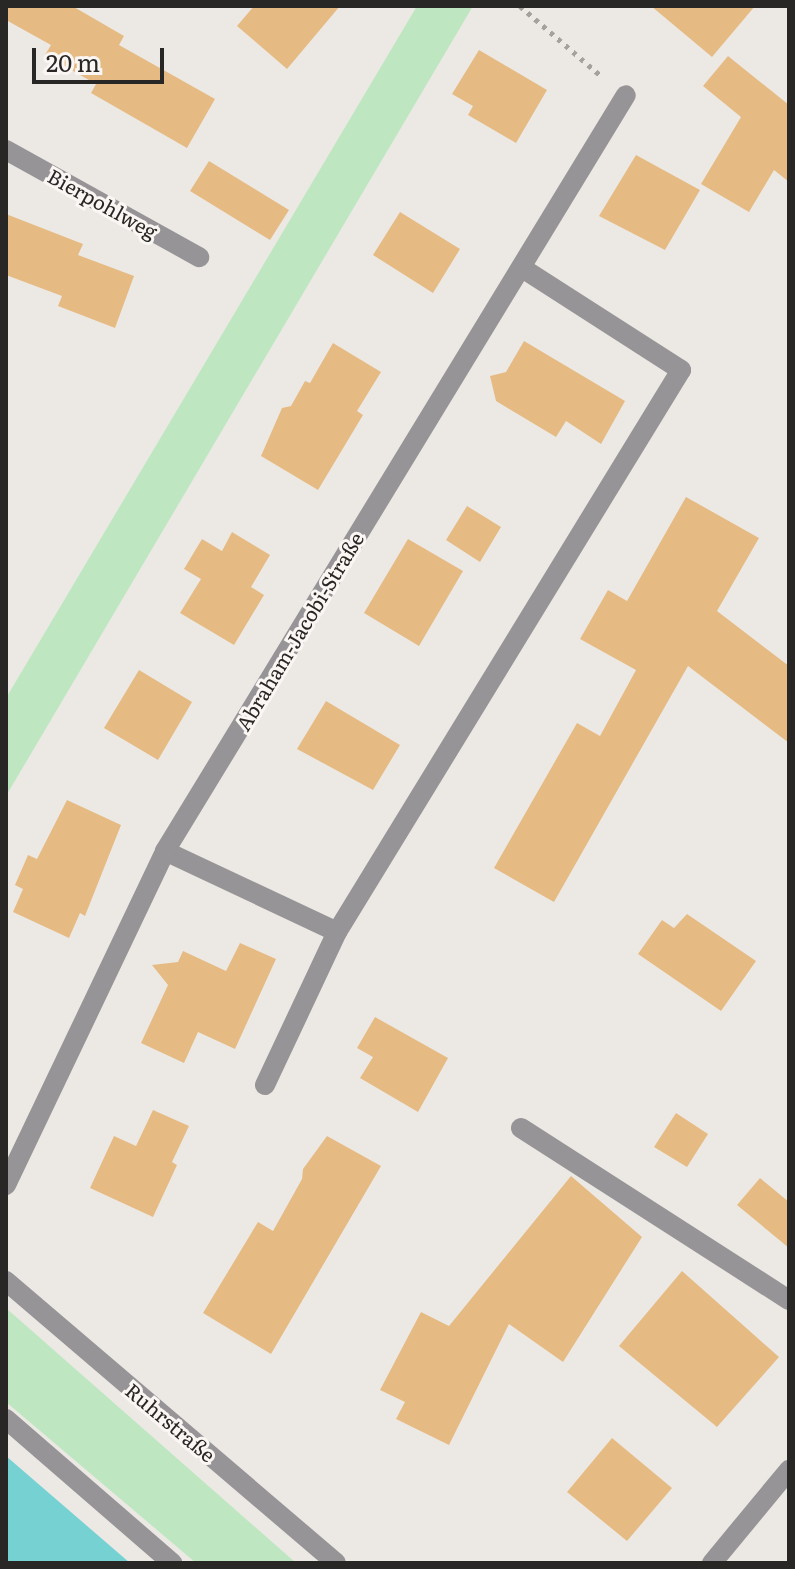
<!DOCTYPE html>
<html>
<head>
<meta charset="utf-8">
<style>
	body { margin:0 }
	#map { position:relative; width:795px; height:1569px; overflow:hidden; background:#ece9e5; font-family:Literata,serif }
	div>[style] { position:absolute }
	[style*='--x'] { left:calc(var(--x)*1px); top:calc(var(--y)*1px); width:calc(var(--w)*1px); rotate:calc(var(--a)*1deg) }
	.green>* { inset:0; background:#bee7c1 }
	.water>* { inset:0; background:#75d1d2 }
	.building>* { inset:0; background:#e6bb83 }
	.path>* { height:5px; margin-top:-2.5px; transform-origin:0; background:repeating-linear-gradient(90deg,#a4a19e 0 4px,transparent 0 10px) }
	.minor>* { height:20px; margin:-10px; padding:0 10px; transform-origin:10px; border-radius:10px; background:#969496 }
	span { translate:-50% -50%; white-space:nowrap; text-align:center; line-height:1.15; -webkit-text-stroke:6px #faf6f3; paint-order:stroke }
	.street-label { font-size:20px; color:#282725 }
	.frame { position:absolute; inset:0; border:8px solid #282725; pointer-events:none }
	.scale { position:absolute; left:32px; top:48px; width:132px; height:36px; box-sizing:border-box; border:4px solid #282725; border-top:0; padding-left:10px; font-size:24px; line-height:28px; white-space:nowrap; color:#282725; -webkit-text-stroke:6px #faf6f3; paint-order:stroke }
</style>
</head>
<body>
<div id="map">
	<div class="green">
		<i style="clip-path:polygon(417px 6px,473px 6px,6px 796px,6px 698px)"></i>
		<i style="clip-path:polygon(6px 1308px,296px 1563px,196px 1563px,6px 1402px)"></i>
	</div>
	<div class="water">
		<i style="clip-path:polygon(6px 1456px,130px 1563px,6px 1563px)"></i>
	</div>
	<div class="building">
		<i style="clip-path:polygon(6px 6px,74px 7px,124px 36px,119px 45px,215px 99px,187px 148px,91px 93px,96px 84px,45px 55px,51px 45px,6px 20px)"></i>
		<i style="clip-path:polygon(254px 6px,340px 6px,287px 69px,237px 26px)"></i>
		<i style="clip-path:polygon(651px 6px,755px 6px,712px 57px)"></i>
		<i style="clip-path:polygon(479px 50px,547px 90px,516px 143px,468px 115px,473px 106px,452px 94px)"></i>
		<i style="clip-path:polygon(728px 56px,789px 105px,789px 182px,774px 170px,749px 212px,701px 184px,741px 117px,703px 86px)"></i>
		<i style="clip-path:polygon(636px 155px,700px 190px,665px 250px,599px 216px)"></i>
		<i style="clip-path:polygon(209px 161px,289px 210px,270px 240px,190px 191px)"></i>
		<i style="clip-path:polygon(400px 212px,460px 249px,433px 293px,373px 255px)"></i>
		<i style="clip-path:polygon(6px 214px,83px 244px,78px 255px,134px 276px,115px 328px,58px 306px,62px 296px,6px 275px)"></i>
		<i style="clip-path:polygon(524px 341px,625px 401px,601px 444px,566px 421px,556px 437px,496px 401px,490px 376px,506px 372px)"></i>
		<i style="clip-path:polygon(333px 343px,381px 372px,357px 411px,363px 415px,318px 490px,261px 456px,282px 408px,291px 406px,305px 381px,310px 383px)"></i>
		<i style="clip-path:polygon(686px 497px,759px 538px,717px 611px,789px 666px,789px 743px,688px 666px,554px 902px,494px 868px,577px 723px,600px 736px,636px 670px,580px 639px,608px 590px,627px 601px)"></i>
		<i style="clip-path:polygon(467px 506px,501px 527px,480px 562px,446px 540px)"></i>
		<i style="clip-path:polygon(232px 532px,270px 555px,251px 587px,264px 595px,234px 645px,180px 613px,201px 579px,184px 569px,202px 539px,222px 551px)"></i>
		<i style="clip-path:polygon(408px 539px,463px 571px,419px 646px,364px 613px)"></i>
		<i style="clip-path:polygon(139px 670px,192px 702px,158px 760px,104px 728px)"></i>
		<i style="clip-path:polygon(326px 701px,400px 745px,373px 790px,297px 749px)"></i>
		<i style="clip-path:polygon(67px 800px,121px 825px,85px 916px,80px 913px,69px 938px,13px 912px,23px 889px,15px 885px,28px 855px,37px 859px)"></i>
		<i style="clip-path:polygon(687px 914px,756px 961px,721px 1011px,638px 954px,662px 920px,674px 928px)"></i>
		<i style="clip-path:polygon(240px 943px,276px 959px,235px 1049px,198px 1032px,184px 1063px,141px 1043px,168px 985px,152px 965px,178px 962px,183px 951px,226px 971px)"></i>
		<i style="clip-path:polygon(375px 1017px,448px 1058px,418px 1112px,360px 1078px,373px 1057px,357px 1048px)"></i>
		<i style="clip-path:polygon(153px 1110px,189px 1126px,172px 1162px,177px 1165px,153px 1217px,90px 1188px,114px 1136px,136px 1146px)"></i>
		<i style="clip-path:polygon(676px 1113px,708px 1134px,687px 1167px,654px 1147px)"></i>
		<i style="clip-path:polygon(327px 1136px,381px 1166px,271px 1354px,203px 1313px,258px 1222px,273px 1231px,302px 1179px,303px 1169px)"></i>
		<i style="clip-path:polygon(571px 1176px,642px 1237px,563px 1362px,509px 1324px,449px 1445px,396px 1419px,405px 1402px,380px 1390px,421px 1312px,449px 1326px)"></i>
		<i style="clip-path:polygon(760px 1178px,789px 1202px,789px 1248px,737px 1205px)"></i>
		<i style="clip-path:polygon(682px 1271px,779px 1357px,717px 1427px,619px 1346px)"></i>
		<i style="clip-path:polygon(612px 1438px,672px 1488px,627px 1541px,567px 1492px)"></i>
	</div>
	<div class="path">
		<i style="--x:520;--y:6;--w:106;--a:40.8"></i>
	</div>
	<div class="minor">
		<i style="--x:6;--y:150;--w:221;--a:29"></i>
		<i style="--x:165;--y:851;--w:190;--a:25.2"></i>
		<i style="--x:265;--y:1085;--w:169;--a:-64.8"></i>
		<i style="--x:337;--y:932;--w:659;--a:-58.53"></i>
		<i style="--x:681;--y:370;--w:189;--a:-147.3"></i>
		<i style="--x:521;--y:1128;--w:318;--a:32.7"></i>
		<i style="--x:6;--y:1185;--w:370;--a:-64.5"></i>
		<i style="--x:165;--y:851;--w:885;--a:-58.63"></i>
		<i style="--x:6;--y:1281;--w:434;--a:40.5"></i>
		<i style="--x:6;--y:1419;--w:220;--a:40.9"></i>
		<i style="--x:712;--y:1563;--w:121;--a:-50.4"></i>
	</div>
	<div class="street-label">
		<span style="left:103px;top:203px;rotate:29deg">Bierpohlweg</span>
		<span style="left:299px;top:631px;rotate:-59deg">Abraham-Jacobi-Straße</span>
		<span style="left:171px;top:1422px;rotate:40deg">Ruhrstraße</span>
	</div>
	<div class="frame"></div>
	<div class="scale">20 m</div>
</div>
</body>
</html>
